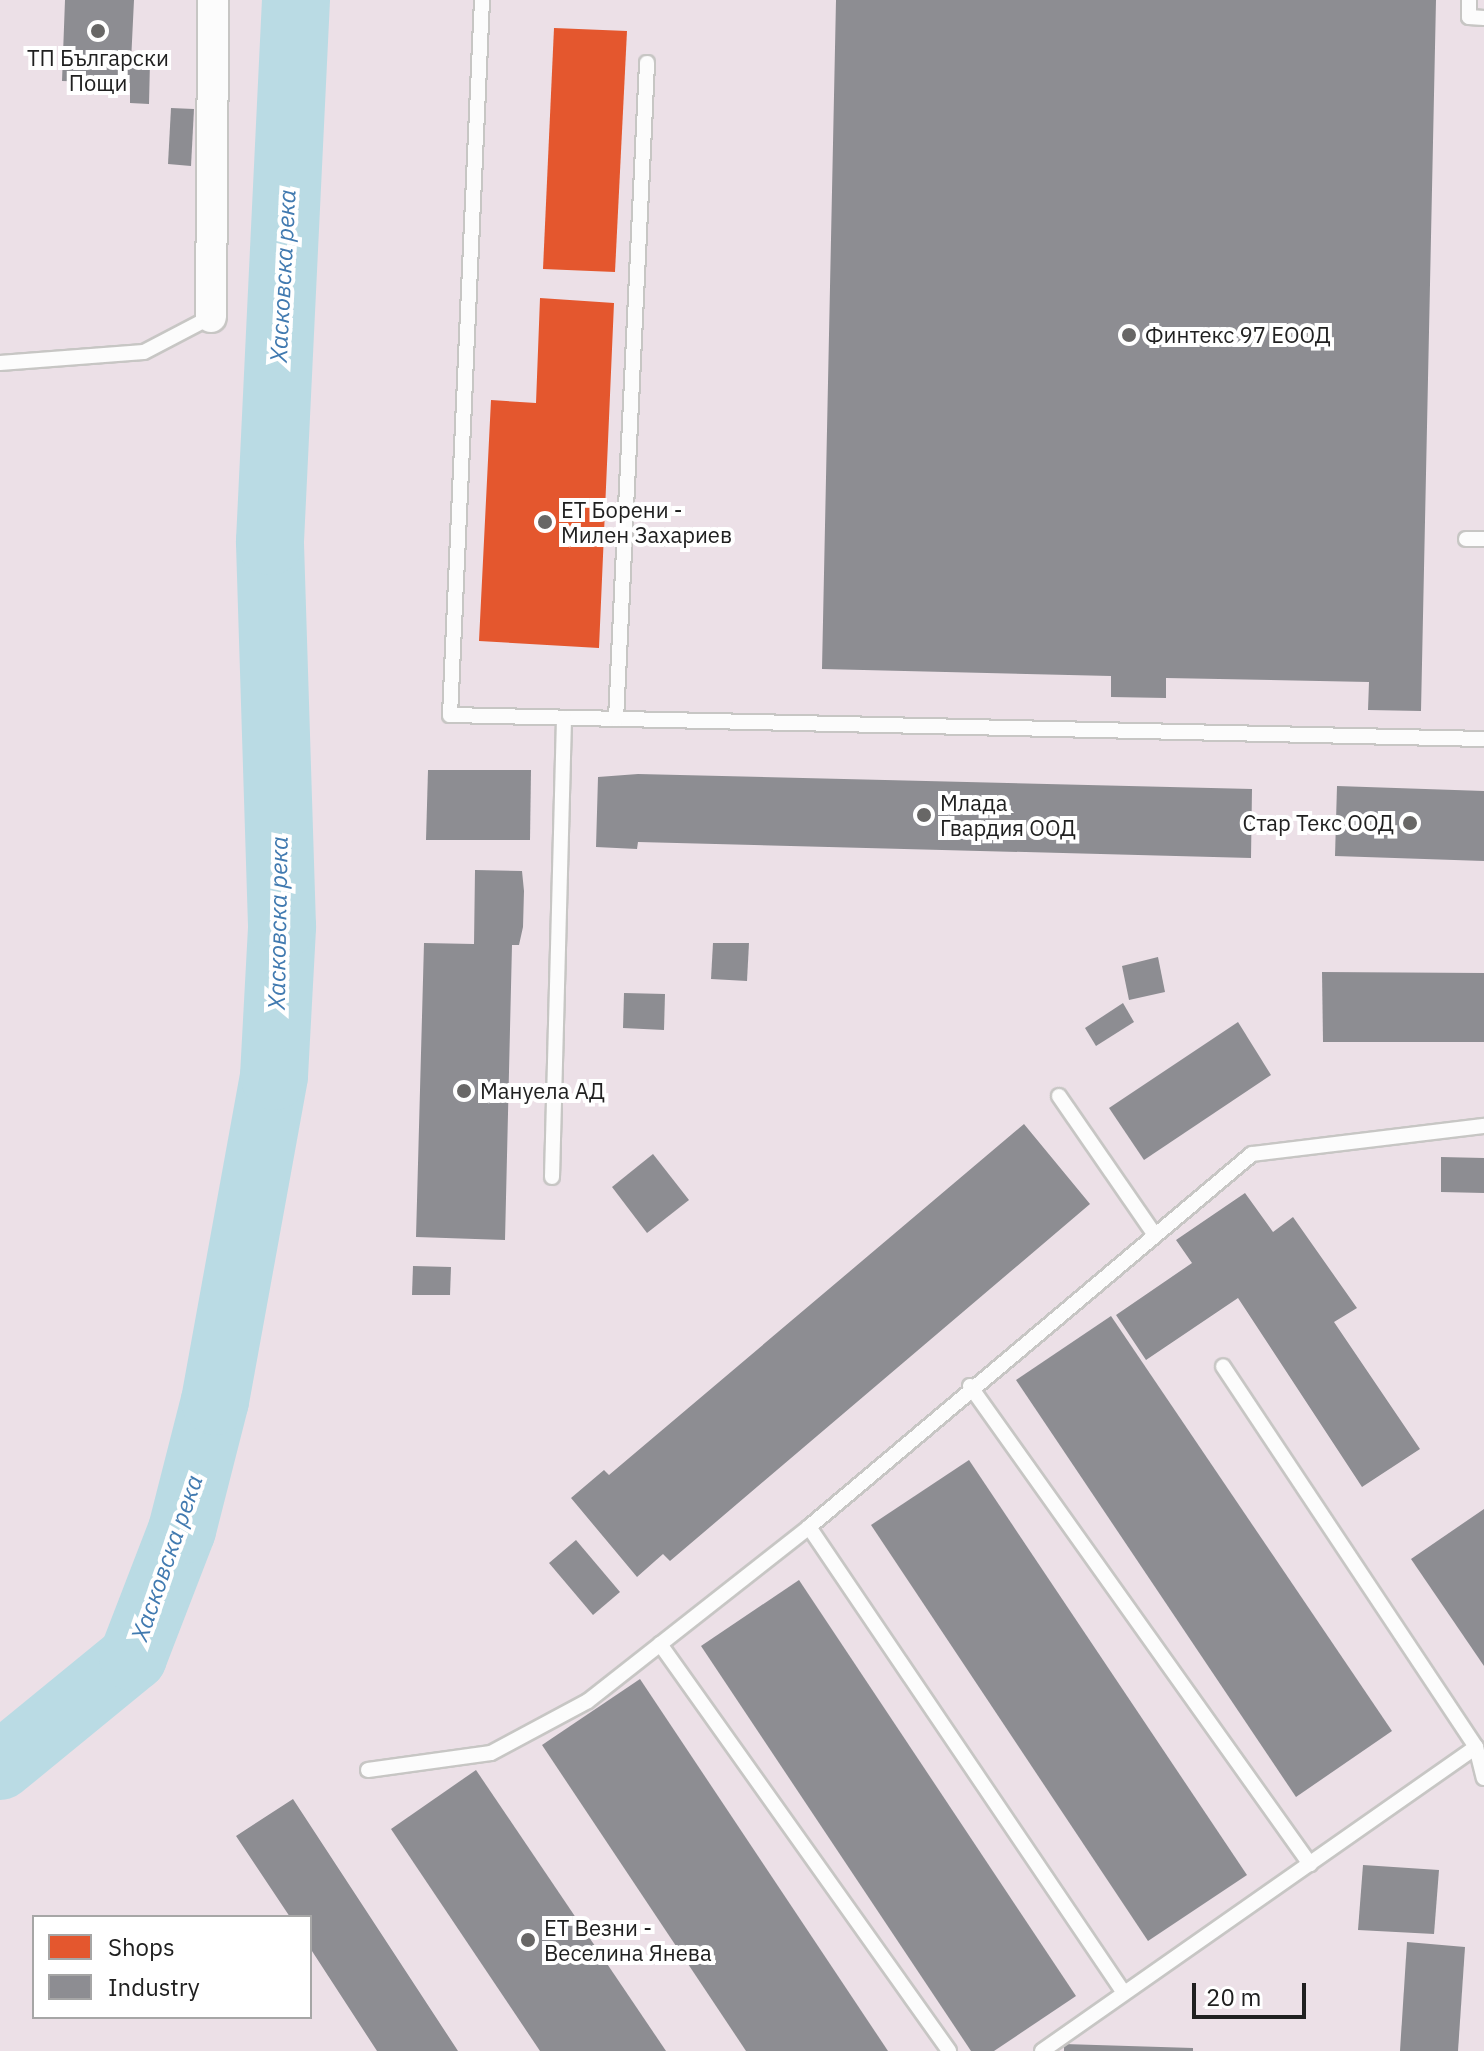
<!DOCTYPE html>
<html>
<head>
<meta charset="utf-8">
<style>
	body { margin:0 }
	#map { position:relative; width:1484px; height:2051px; overflow:hidden; background:#eeece8; font-family:"IBM Plex Sans",sans-serif }
	div>[style] { position:absolute }
	[style*='--x'] { left:calc(var(--x)*1px); top:calc(var(--y)*1px); width:calc(var(--w)*1px); rotate:calc(var(--a)*1deg) }
	.industrial>* { inset:0; background:#ece0e7 }
	.shops>* { inset:0; background:#e4572e }
	.industry>* { inset:0; background:#8d8d92 }
	.river>* { height:68px; margin:-34px; padding:0 34px; transform-origin:34px; border-radius:34px; background:#badbe4 }
	.roads { filter:drop-shadow(2px 0 #c7c6c4) drop-shadow(-2px 0 #c7c6c4) drop-shadow(0 2px #c7c6c4) drop-shadow(0 -2px #c7c6c4) }
	.lane>* { height:14px; margin:-7px; padding:0 7px; transform-origin:7px; border-radius:7px; background:#fcfcfc }
	.street>* { height:30px; margin:-15px; padding:0 15px; transform-origin:15px; border-radius:15px; background:#fcfcfc }
	.dots>* { width:22px; height:22px; translate:-50% -50%; box-sizing:border-box; border:4px solid #fff; border-radius:50% }
	span { translate:-50% -50%; white-space:nowrap; text-align:center; line-height:1.15; -webkit-text-stroke:8px #fff; paint-order:stroke }
	.poi-label { font-size:22px; color:#202020 }
	.left { translate:0 -50%; text-align:left }
	.right { translate:-100% -50%; text-align:right }
	.water-label { font-size:24px; color:#417ab0; font-style:italic }
	.legend { position:absolute; left:32px; top:1915px; width:280px; height:104px; box-sizing:border-box; background:#fff; border:2px solid #a6a6a6; margin:0; padding:10px 14px; list-style:none; font-size:24px; color:#202020 }
	.legend li { display:flex; align-items:center; gap:16px; height:40px }
	.legend b { width:40px; border:2px solid #a6a6a6 }
	.scale { position:absolute; left:1192px; top:1983px; width:114px; height:36px; box-sizing:border-box; border:4px solid #202020; border-top:0; padding-left:10px; font-size:24px; line-height:28px; white-space:nowrap; color:#202020; -webkit-text-stroke:6px #fff; paint-order:stroke }
</style>
</head>
<body>
<div id="map">
	<div class="industrial">
		<i style="clip-path:polygon(evenodd,0 0,1484px 0,1484px 2051px,0 2051px,0 0,34px 1917px,310px 1917px,310px 2017px,34px 2017px,34px 1917px)"></i>
	</div>
	<div class="shops">
		<i style="clip-path:polygon(554px 28px,627px 31px,615px 272px,543px 269px)"></i>
		<i style="clip-path:polygon(540px 298px,614px 303px,599px 648px,479px 641px,491px 400px,536px 403px)"></i>
	</div>
	<div class="industry">
		<i style="clip-path:polygon(65px 0,134px 0,131px 62px,150px 62px,149px 104px,130px 103px,130px 83px,62px 81px)"></i>
		<i style="clip-path:polygon(836px 0,1436px 0,1421px 711px,1368px 710px,1369px 682px,1166px 678px,1166px 698px,1111px 697px,1111px 676px,822px 669px)"></i>
		<i style="clip-path:polygon(171px 108px,194px 109px,191px 166px,168px 164px)"></i>
		<i style="clip-path:polygon(428px 770px,531px 770px,530px 840px,426px 840px)"></i>
		<i style="clip-path:polygon(638px 774px,1252px 789px,1251px 858px,638px 842px,637px 849px,596px 847px,598px 777px)"></i>
		<i style="clip-path:polygon(1337px 786px,1484px 791px,1484px 861px,1335px 856px)"></i>
		<i style="clip-path:polygon(475px 870px,522px 871px,524px 891px,523px 927px,519px 945px,512px 945px,505px 1240px,416px 1237px,424px 943px,474px 944px)"></i>
		<i style="clip-path:polygon(713px 943px,749px 943px,747px 981px,711px 979px)"></i>
		<i style="clip-path:polygon(1158px 957px,1165px 992px,1129px 1000px,1122px 966px)"></i>
		<i style="clip-path:polygon(1322px 972px,1484px 973px,1484px 1042px,1323px 1042px)"></i>
		<i style="clip-path:polygon(624px 993px,665px 994px,664px 1030px,623px 1028px)"></i>
		<i style="clip-path:polygon(1123px 1003px,1134px 1022px,1096px 1046px,1085px 1028px)"></i>
		<i style="clip-path:polygon(1238px 1022px,1271px 1075px,1144px 1160px,1109px 1108px)"></i>
		<i style="clip-path:polygon(1024px 1124px,1090px 1204px,670px 1561px,663px 1554px,637px 1577px,571px 1498px,604px 1470px,609px 1475px)"></i>
		<i style="clip-path:polygon(653px 1154px,689px 1200px,647px 1233px,612px 1187px)"></i>
		<i style="clip-path:polygon(1441px 1157px,1484px 1158px,1484px 1193px,1441px 1192px)"></i>
		<i style="clip-path:polygon(1245px 1193px,1273px 1232px,1293px 1217px,1357px 1308px,1334px 1322px,1420px 1449px,1362px 1487px,1238px 1298px,1146px 1360px,1116px 1315px,1192px 1263px,1176px 1240px)"></i>
		<i style="clip-path:polygon(413px 1266px,451px 1267px,450px 1295px,412px 1295px)"></i>
		<i style="clip-path:polygon(1111px 1316px,1392px 1731px,1296px 1797px,1016px 1380px)"></i>
		<i style="clip-path:polygon(969px 1460px,1247px 1875px,1148px 1941px,871px 1525px)"></i>
		<i style="clip-path:polygon(1484px 1509px,1484px 1666px,1411px 1559px)"></i>
		<i style="clip-path:polygon(576px 1540px,620px 1592px,593px 1615px,549px 1563px)"></i>
		<i style="clip-path:polygon(799px 1580px,1076px 1996px,994px 2051px,971px 2051px,701px 1646px)"></i>
		<i style="clip-path:polygon(640px 1679px,888px 2051px,746px 2051px,542px 1745px)"></i>
		<i style="clip-path:polygon(476px 1770px,666px 2051px,540px 2051px,391px 1829px)"></i>
		<i style="clip-path:polygon(293px 1799px,458px 2051px,377px 2051px,310px 1948px,310px 1917px,290px 1917px,236px 1836px)"></i>
		<i style="clip-path:polygon(1363px 1865px,1439px 1870px,1434px 1934px,1358px 1930px)"></i>
		<i style="clip-path:polygon(1407px 1942px,1465px 1947px,1458px 2051px,1400px 2051px)"></i>
		<i style="clip-path:polygon(1064px 2044px,1193px 2048px,1193px 2051px,1064px 2051px)"></i>
	</div>
	<div class="river">
		<i style="--x:0;--y:1766;--w:172;--a:-39.3"></i>
		<i style="--x:133;--y:1657;--w:136;--a:-68.9"></i>
		<i style="--x:182;--y:1530;--w:133;--a:-75.7"></i>
		<i style="--x:215;--y:1401;--w:330;--a:-79.7"></i>
		<i style="--x:274;--y:1076;--w:150;--a:-86.9"></i>
		<i style="--x:282;--y:926;--w:385;--a:-91.8"></i>
		<i style="--x:270;--y:541;--w:542;--a:-87.25"></i>
	</div>
	<div class="roads">
		<div class="lane">
			<i style="--x:482;--y:0;--w:716;--a:92.56"></i>
			<i style="--x:450;--y:715;--w:1034;--a:1.33"></i>
			<i style="--x:1469;--y:0;--w:17;--a:90"></i>
			<i style="--x:1469;--y:17;--w:15;--a:4"></i>
			<i style="--x:0;--y:363;--w:144;--a:-4.4"></i>
			<i style="--x:144;--y:352;--w:76;--a:-27.6"></i>
			<i style="--x:1466;--y:539;--w:18;--a:0"></i>
			<i style="--x:616;--y:719;--w:657;--a:-87.29"></i>
			<i style="--x:1059;--y:1096;--w:164;--a:55.4"></i>
			<i style="--x:552;--y:1177;--w:459;--a:-88.5"></i>
			<i style="--x:970;--y:1386;--w:587;--a:54.58"></i>
			<i style="--x:809;--y:1527;--w:562;--a:55.94"></i>
			<i style="--x:660;--y:1644;--w:499;--a:54.6"></i>
			<i style="--x:1476;--y:1747;--w:32;--a:76"></i>
			<i style="--x:368;--y:1770;--w:124;--a:-7.9"></i>
			<i style="--x:491;--y:1753;--w:110;--a:-28.2"></i>
			<i style="--x:588;--y:1701;--w:281;--a:-38.2"></i>
			<i style="--x:809;--y:1527;--w:579;--a:-40.1"></i>
			<i style="--x:1252;--y:1154;--w:234;--a:-6.9"></i>
			<i style="--x:1042;--y:2051;--w:530;--a:-35.01"></i>
			<i style="--x:1476;--y:1747;--w:457;--a:-123.6"></i>
		</div>
		<div class="street">
			<i style="--x:211;--y:317;--w:317;--a:-89.6"></i>
		</div>
	</div>
	<div class="dots">
		<i style="left:98px;top:31px;background:#686766"></i>
		<i style="left:1129px;top:335px;background:#686766"></i>
		<i style="left:545px;top:522px;background:#686766"></i>
		<i style="left:924px;top:815px;background:#686766"></i>
		<i style="left:1410px;top:823px;background:#686766"></i>
		<i style="left:464px;top:1091px;background:#686766"></i>
		<i style="left:528px;top:1940px;background:#686766"></i>
	</div>
	<div class="poi-label">
		<span style="left:98px;top:70px">ТП Български<br>Пощи</span>
		<span class="left" style="left:1145px;top:335px">Финтекс 97 ЕООД</span>
		<span class="left" style="left:561px;top:522px">ЕТ Борени -<br>Милен Захариев</span>
		<span class="left" style="left:940px;top:815px">Млада<br>Гвардия ООД</span>
		<span class="right" style="left:1394px;top:823px">Стар Текс ООД</span>
		<span class="left" style="left:480px;top:1091px">Мануела АД</span>
		<span class="left" style="left:544px;top:1940px">ЕТ Везни -<br>Веселина Янева</span>
	</div>
	<div class="water-label">
		<span style="left:283px;top:276px;rotate:-87deg">Хасковска река</span>
		<span style="left:278px;top:923px;rotate:-89deg">Хасковска река</span>
		<span style="left:167px;top:1558px;rotate:-71deg">Хасковска река</span>
	</div>
	<ul class="legend">
	<li><b style="height:22px;background:#e4572e"></b>Shops</li>
	<li><b style="height:22px;background:#8d8d92"></b>Industry</li>
	</ul>
	<div class="scale">20 m</div>
</div>
</body>
</html>
